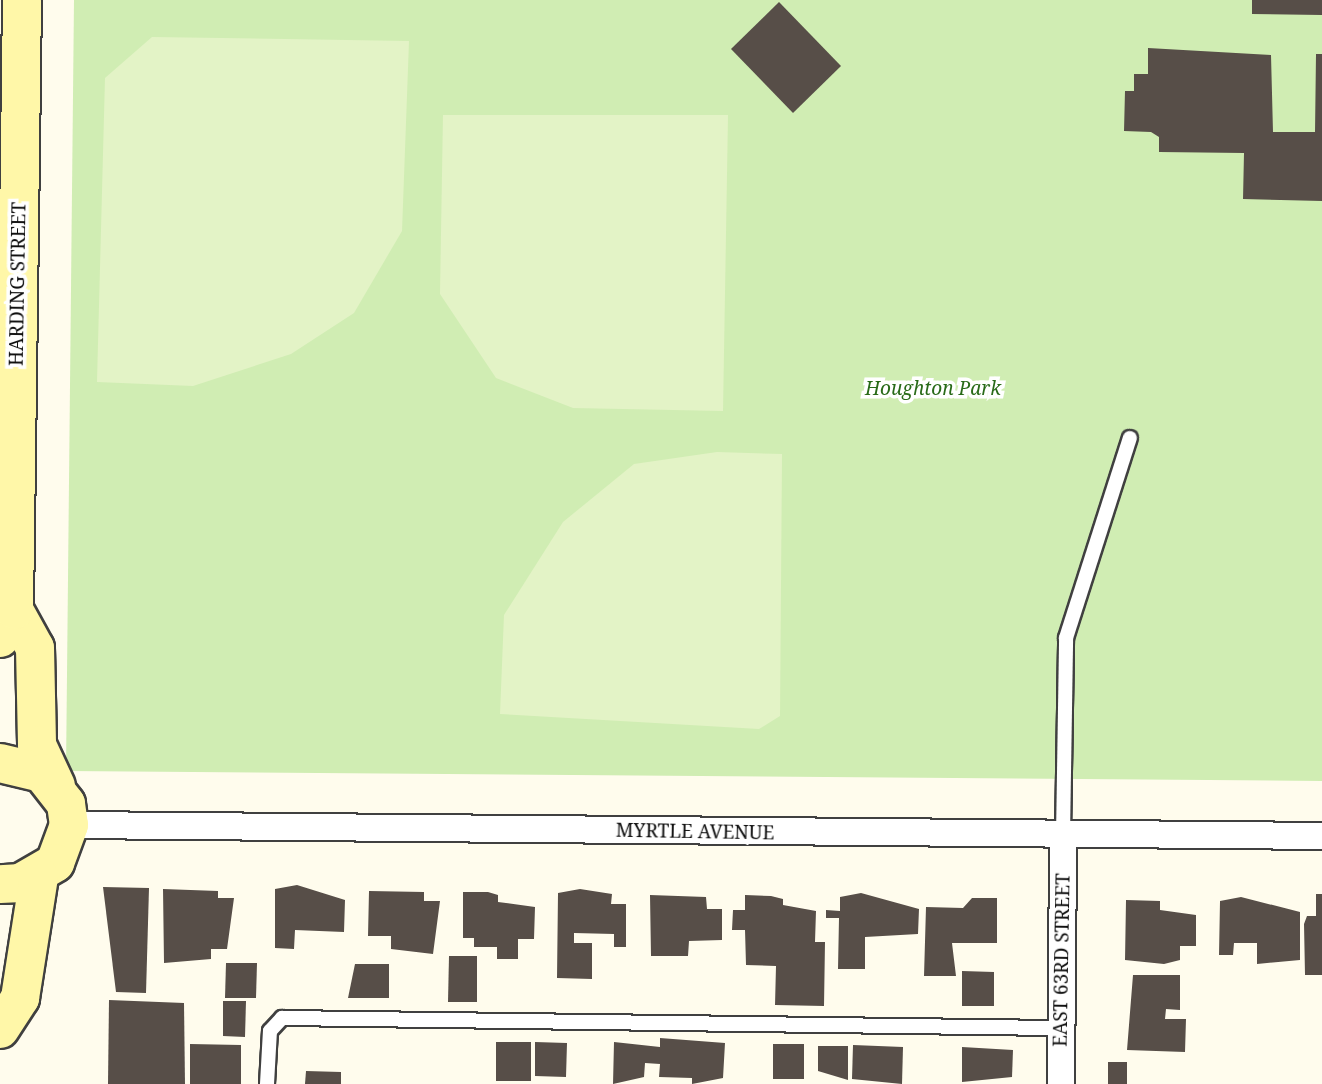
<!DOCTYPE html>
<html>
<head>
<meta charset="utf-8">
<style>
	body { margin:0 }
	#map { position:relative; width:1322px; height:1084px; overflow:hidden; background:#fffced; font-family:"Noto Serif",serif }
	div>[style] { position:absolute }
	[style*='--x'] { left:calc(var(--x)*1px); top:calc(var(--y)*1px); width:calc(var(--w)*1px); rotate:calc(var(--a)*1deg) }
	.green>* { inset:0; background:#d0edb3 }
	.pitch>* { inset:0; background:#e3f3c6 }
	.building>* { inset:0; background:#574e48 }
	.roads { filter:drop-shadow(2px 0 #404040) drop-shadow(-2px 0 #404040) drop-shadow(0 2px #404040) drop-shadow(0 -2px #404040) }
	.lane>* { height:14px; margin:-7px; padding:0 7px; transform-origin:7px; border-radius:7px; background:#fff }
	.street>* { height:26px; margin:-13px; padding:0 13px; transform-origin:13px; border-radius:13px; background:#fff }
	.secondary>* { height:38px; margin:-19px; padding:0 19px; transform-origin:19px; border-radius:19px; background:#fff7a8 }
	span { translate:-50% -50%; white-space:nowrap; text-align:center; line-height:1.15; -webkit-text-stroke:7px #fff; paint-order:stroke }
	.street-label { font-size:19px; color:#0d0d0d }
	.park-label { font-size:19px; color:#286a18; font-style:italic }
</style>
</head>
<body>
<div id="map">
	<div class="green">
		<i style="clip-path:polygon(74px 0,1322px 0,1322px 781px,66px 771px)"></i>
	</div>
	<div class="pitch">
		<i style="clip-path:polygon(152px 37px,409px 41px,402px 231px,354px 313px,291px 354px,193px 386px,97px 382px,105px 78px)"></i>
		<i style="clip-path:polygon(443px 115px,728px 115px,723px 411px,573px 408px,496px 378px,440px 294px)"></i>
		<i style="clip-path:polygon(717px 452px,782px 454px,780px 716px,759px 729px,500px 714px,504px 615px,563px 522px,634px 464px)"></i>
	</div>
	<div class="building">
		<i style="clip-path:polygon(1252px 0,1322px 0,1322px 15px,1252px 14px)"></i>
		<i style="clip-path:polygon(779px 2px,841px 66px,793px 113px,731px 49px)"></i>
		<i style="clip-path:polygon(1148px 48px,1271px 55px,1273px 132px,1315px 132px,1316px 54px,1322px 54px,1322px 201px,1243px 199px,1244px 153px,1159px 152px,1159px 137px,1151px 132px,1124px 131px,1125px 91px,1134px 91px,1134px 74px,1148px 74px)"></i>
		<i style="clip-path:polygon(297px 885px,345px 900px,344px 932px,295px 930px,294px 949px,275px 948px,275px 889px)"></i>
		<i style="clip-path:polygon(103px 887px,149px 888px,146px 993px,116px 992px)"></i>
		<i style="clip-path:polygon(163px 889px,218px 891px,218px 898px,234px 898px,227px 949px,211px 949px,211px 959px,164px 963px)"></i>
		<i style="clip-path:polygon(580px 889px,612px 894px,611px 904px,626px 904px,626px 947px,614px 947px,614px 934px,574px 933px,574px 943px,592px 943px,592px 979px,557px 978px,558px 893px)"></i>
		<i style="clip-path:polygon(369px 891px,424px 892px,424px 901px,440px 901px,433px 954px,391px 949px,391px 936px,368px 936px)"></i>
		<i style="clip-path:polygon(463px 892px,488px 892px,498px 895px,498px 902px,535px 907px,534px 939px,518px 939px,518px 959px,497px 959px,497px 947px,474px 947px,474px 938px,463px 938px)"></i>
		<i style="clip-path:polygon(861px 893px,919px 909px,918px 934px,865px 937px,865px 969px,838px 969px,839px 918px,826px 918px,826px 910px,840px 911px,840px 897px)"></i>
		<i style="clip-path:polygon(1316px 894px,1322px 894px,1322px 975px,1305px 975px,1304px 924px,1307px 916px,1316px 916px)"></i>
		<i style="clip-path:polygon(650px 895px,706px 897px,707px 909px,722px 909px,722px 940px,689px 941px,688px 956px,651px 956px)"></i>
		<i style="clip-path:polygon(745px 895px,771px 896px,783px 899px,783px 905px,816px 911px,815px 942px,825px 942px,824px 1006px,775px 1005px,776px 966px,746px 965px,745px 930px,732px 930px,733px 910px,745px 910px)"></i>
		<i style="clip-path:polygon(1241px 897px,1300px 912px,1300px 960px,1257px 964px,1257px 943px,1234px 943px,1233px 955px,1219px 955px,1220px 901px)"></i>
		<i style="clip-path:polygon(972px 898px,997px 898px,997px 943px,952px 943px,956px 976px,924px 976px,926px 907px,963px 908px)"></i>
		<i style="clip-path:polygon(1126px 900px,1160px 901px,1160px 910px,1196px 915px,1196px 946px,1180px 946px,1180px 960px,1164px 964px,1125px 960px)"></i>
		<i style="clip-path:polygon(449px 956px,477px 956px,477px 1002px,448px 1002px)"></i>
		<i style="clip-path:polygon(226px 963px,257px 963px,256px 998px,225px 998px)"></i>
		<i style="clip-path:polygon(355px 964px,389px 964px,389px 998px,348px 998px)"></i>
		<i style="clip-path:polygon(962px 971px,994px 972px,994px 1006px,962px 1006px)"></i>
		<i style="clip-path:polygon(1133px 975px,1180px 975px,1180px 1010px,1166px 1009px,1165px 1019px,1186px 1019px,1185px 1052px,1127px 1050px)"></i>
		<i style="clip-path:polygon(109px 1000px,184px 1003px,185px 1084px,108px 1084px)"></i>
		<i style="clip-path:polygon(223px 1001px,246px 1001px,245px 1037px,223px 1036px)"></i>
		<i style="clip-path:polygon(660px 1038px,725px 1043px,723px 1078px,692px 1084px,692px 1078px,659px 1077px,660px 1064px,645px 1063px,644px 1077px,613px 1084px,614px 1042px,660px 1047px)"></i>
		<i style="clip-path:polygon(496px 1042px,531px 1042px,531px 1081px,496px 1081px)"></i>
		<i style="clip-path:polygon(535px 1042px,567px 1043px,566px 1077px,535px 1076px)"></i>
		<i style="clip-path:polygon(190px 1044px,241px 1045px,241px 1084px,190px 1084px)"></i>
		<i style="clip-path:polygon(773px 1044px,804px 1044px,804px 1079px,773px 1079px)"></i>
		<i style="clip-path:polygon(853px 1045px,903px 1047px,902px 1084px,852px 1079px)"></i>
		<i style="clip-path:polygon(818px 1046px,848px 1046px,848px 1080px,818px 1071px)"></i>
		<i style="clip-path:polygon(962px 1047px,1013px 1050px,1012px 1077px,962px 1082px)"></i>
		<i style="clip-path:polygon(1108px 1062px,1127px 1062px,1127px 1084px,1108px 1084px)"></i>
		<i style="clip-path:polygon(306px 1071px,341px 1072px,341px 1084px,305px 1084px)"></i>
	</div>
	<div class="roads">
		<div class="lane">
			<i style="--x:1063;--y:836;--w:198;--a:-89.1"></i>
			<i style="--x:1066;--y:638;--w:210;--a:-72.3"></i>
			<i style="--x:267;--y:1084;--w:53;--a:-86.8"></i>
			<i style="--x:270;--y:1031;--w:18;--a:-47"></i>
			<i style="--x:282;--y:1018;--w:779;--a:0.74"></i>
		</div>
		<div class="street">
			<i style="--x:69;--y:825;--w:1253;--a:0.5"></i>
			<i style="--x:1061;--y:1084;--w:248;--a:-89.5"></i>
		</div>
		<div class="secondary">
			<i style="--x:14;--y:610;--w:43;--a:61.1"></i>
			<i style="--x:35;--y:648;--w:97;--a:88.8"></i>
			<i style="--x:37;--y:745;--w:45;--a:65.1"></i>
			<i style="--x:0;--y:638;--w:31;--a:-63"></i>
			<i style="--x:14;--y:610;--w:610;--a:-89.25"></i>
			<i style="--x:0;--y:763;--w:43;--a:13.4"></i>
			<i style="--x:42;--y:773;--w:39;--a:52"></i>
			<i style="--x:66;--y:804;--w:21;--a:82"></i>
			<i style="--x:69;--y:825;--w:40;--a:110.2"></i>
			<i style="--x:55;--y:863;--w:39;--a:150"></i>
			<i style="--x:21;--y:883;--w:21;--a:177"></i>
			<i style="--x:0;--y:1029;--w:37;--a:-57"></i>
			<i style="--x:20;--y:998;--w:123;--a:-81.1"></i>
		</div>
	</div>
	<div class="street-label">
		<span style="left:18px;top:284px;rotate:-89deg">HARDING STREET</span>
		<span style="left:695px;top:832px;rotate:1deg">MYRTLE AVENUE</span>
		<span style="left:1062px;top:960px;rotate:-89deg">EAST 63RD STREET</span>
	</div>
	<div class="park-label">
		<span style="left:933px;top:389px">Houghton Park</span>
	</div>
</div>
</body>
</html>
